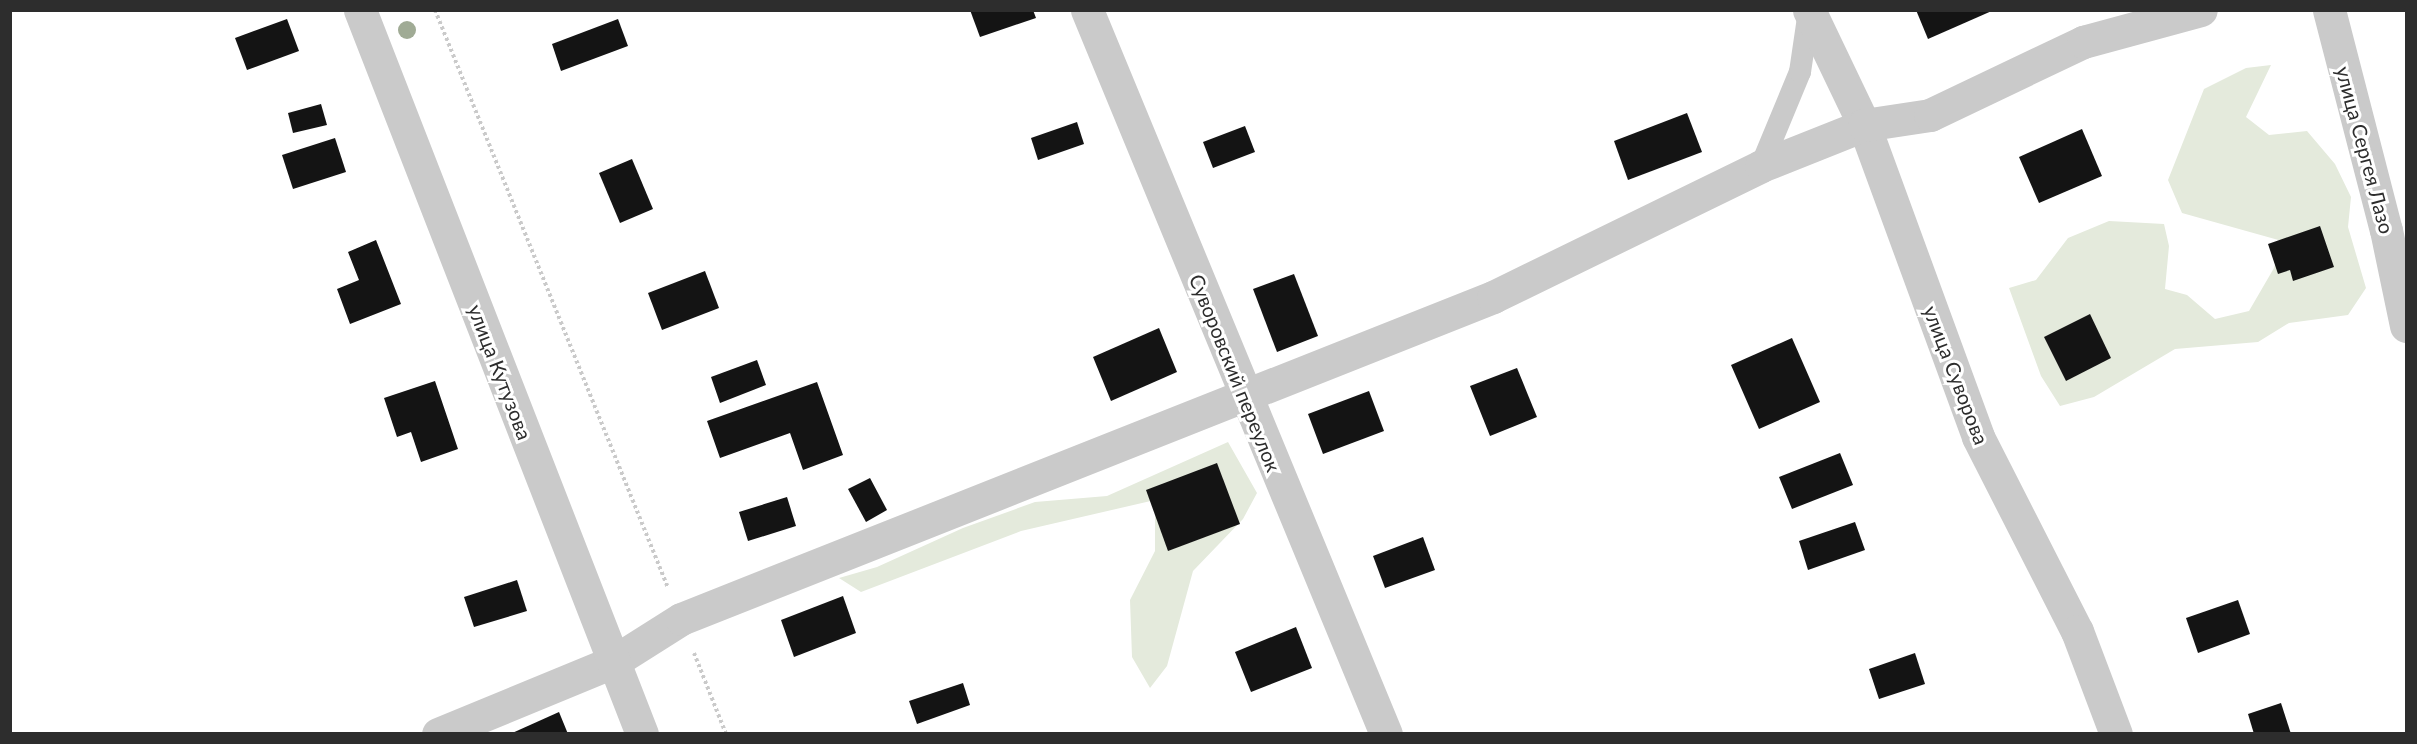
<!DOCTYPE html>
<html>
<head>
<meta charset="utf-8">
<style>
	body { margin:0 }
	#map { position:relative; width:2417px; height:744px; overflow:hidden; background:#fff; font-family:Lato,sans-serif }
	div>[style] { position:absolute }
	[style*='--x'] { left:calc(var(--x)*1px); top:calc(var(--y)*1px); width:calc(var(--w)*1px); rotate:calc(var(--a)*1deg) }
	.green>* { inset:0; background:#e4eadc }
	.building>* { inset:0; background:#141414 }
	.path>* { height:4px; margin-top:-2px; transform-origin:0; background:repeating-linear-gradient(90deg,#cacaca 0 3px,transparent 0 6px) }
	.service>* { height:22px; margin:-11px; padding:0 11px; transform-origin:11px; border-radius:11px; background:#cacaca }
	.minor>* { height:33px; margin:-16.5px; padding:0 16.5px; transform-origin:16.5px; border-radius:16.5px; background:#cacaca }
	.tertiary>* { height:33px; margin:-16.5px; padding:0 16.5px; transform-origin:16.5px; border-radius:16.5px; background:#cacaca }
	.trees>* { width:18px; height:18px; margin:-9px; border-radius:50%; background:#a0ab95 }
	span { translate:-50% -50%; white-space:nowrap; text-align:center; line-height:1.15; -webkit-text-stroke:6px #fff; paint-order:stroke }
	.street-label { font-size:20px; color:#2d2d2d }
	.frame { position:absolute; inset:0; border:12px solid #2d2d2d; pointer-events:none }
</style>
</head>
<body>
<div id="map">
	<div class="green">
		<i style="clip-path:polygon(2271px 65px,2246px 117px,2269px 135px,2307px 131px,2335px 164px,2351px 197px,2348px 227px,2366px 288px,2348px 315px,2289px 323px,2258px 342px,2175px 349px,2094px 397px,2060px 406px,2041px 376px,2009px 288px,2036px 280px,2068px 238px,2109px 221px,2164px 224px,2169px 246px,2165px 289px,2187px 295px,2215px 319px,2249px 311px,2274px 268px,2282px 241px,2182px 213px,2168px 180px,2204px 89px,2246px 68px)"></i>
		<i style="clip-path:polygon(1228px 442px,1257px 493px,1243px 519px,1193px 571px,1167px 666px,1150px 688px,1132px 657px,1130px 600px,1155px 551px,1155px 500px,1021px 531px,861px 592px,839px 578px,877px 567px,963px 528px,1035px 502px,1107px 496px)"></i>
	</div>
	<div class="building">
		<i style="clip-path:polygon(970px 10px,1033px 10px,1036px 18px,980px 37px)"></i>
		<i style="clip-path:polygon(1916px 10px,1994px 10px,1928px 39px)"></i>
		<i style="clip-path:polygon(287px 19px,299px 51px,247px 70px,235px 38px)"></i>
		<i style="clip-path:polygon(618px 19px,628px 46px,561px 71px,552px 44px)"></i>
		<i style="clip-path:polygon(321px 104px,327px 125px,293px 133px,288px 113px)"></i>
		<i style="clip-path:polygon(1687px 113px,1702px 152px,1628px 180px,1614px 141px)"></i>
		<i style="clip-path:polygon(1077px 122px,1084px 144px,1038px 160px,1031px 138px)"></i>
		<i style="clip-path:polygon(1245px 126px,1255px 152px,1213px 168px,1203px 142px)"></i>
		<i style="clip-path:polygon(2082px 129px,2102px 176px,2039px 203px,2019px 157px)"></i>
		<i style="clip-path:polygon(335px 138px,346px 172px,293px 189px,282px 155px)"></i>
		<i style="clip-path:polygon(632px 159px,653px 209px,620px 223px,599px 173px)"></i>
		<i style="clip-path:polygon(2320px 226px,2334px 267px,2293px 281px,2290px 270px,2278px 274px,2268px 244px)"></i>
		<i style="clip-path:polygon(376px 240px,401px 304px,350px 324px,337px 289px,359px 280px,348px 252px)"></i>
		<i style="clip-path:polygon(705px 271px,719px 308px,662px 330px,648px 293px)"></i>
		<i style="clip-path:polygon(1294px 274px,1318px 336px,1277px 352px,1253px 289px)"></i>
		<i style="clip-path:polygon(2090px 314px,2111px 358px,2066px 381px,2044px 337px)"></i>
		<i style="clip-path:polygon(1159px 328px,1177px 372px,1111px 401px,1093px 357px)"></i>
		<i style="clip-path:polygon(1792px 338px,1820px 402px,1759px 429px,1731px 365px)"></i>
		<i style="clip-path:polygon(757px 360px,766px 385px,720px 403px,711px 377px)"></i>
		<i style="clip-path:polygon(1517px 368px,1537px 417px,1490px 436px,1470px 386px)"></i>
		<i style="clip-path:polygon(435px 381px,458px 449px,421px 462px,411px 432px,397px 437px,384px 398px)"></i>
		<i style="clip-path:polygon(817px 382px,843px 455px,803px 470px,790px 433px,720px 458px,707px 421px)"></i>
		<i style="clip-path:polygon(1369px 391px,1384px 431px,1323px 454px,1308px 414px)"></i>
		<i style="clip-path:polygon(1840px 453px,1853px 485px,1792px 509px,1779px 477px)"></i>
		<i style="clip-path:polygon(1217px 463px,1240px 524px,1168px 551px,1146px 490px)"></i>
		<i style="clip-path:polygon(870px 478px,887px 510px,866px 522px,848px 489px)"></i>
		<i style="clip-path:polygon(787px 497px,796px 526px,748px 541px,739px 512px)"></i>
		<i style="clip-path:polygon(1855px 522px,1865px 550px,1808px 570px,1799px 541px)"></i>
		<i style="clip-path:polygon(1423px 537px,1435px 570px,1385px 588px,1373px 556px)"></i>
		<i style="clip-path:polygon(517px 580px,527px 611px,474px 627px,464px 597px)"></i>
		<i style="clip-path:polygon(843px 596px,856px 633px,794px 657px,781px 620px)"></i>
		<i style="clip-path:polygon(2238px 600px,2250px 634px,2198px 653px,2186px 618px)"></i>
		<i style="clip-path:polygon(1296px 627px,1312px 668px,1251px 692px,1235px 652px)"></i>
		<i style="clip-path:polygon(1915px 653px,1925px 684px,1879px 699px,1869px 669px)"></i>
		<i style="clip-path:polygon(963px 683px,970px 705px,917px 724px,909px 701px)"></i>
		<i style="clip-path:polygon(2281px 703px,2291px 734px,2254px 734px,2248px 714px)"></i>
		<i style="clip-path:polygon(559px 712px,568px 734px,510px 734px)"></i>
	</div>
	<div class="path">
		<i style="--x:435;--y:10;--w:623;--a:68.04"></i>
		<i style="--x:694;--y:653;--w:87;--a:68.4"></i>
	</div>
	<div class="service">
		<i style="--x:1761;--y:166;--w:102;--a:-67.5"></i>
		<i style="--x:1800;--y:72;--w:62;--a:-81.6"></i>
	</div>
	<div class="minor">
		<i style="--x:1087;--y:10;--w:783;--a:67.56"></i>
		<i style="--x:1809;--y:10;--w:127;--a:64.4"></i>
		<i style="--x:1864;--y:125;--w:332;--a:69.9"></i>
		<i style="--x:1978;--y:437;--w:218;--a:63"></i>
		<i style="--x:2077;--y:631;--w:110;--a:69.3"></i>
		<i style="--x:2329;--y:10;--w:227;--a:75.5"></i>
		<i style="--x:2386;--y:230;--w:98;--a:78.2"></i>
		<i style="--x:438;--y:734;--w:189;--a:-22.4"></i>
		<i style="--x:613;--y:662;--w:80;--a:-32.3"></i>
		<i style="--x:681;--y:619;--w:874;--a:-21.63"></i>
		<i style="--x:1493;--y:297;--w:298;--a:-26"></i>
		<i style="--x:1761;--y:166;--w:111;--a:-21.7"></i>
		<i style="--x:1864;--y:125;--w:67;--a:-8.6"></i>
		<i style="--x:1930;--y:115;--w:170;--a:-25.5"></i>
		<i style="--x:2083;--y:42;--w:122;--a:-15.2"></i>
	</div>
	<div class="tertiary">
		<i style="--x:360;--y:10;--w:777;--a:68.72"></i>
	</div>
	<div class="trees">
		<i style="left:407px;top:30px"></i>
	</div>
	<div class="street-label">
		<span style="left:2365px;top:150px;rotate:75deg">улица Сергея Лазо</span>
		<span style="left:500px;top:372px;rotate:69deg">улица Кутузова</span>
		<span style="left:1235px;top:373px;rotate:68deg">Суворовский переулок</span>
		<span style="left:1956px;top:375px;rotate:69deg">улица Суворова</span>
	</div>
	<div class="frame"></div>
</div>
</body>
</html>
